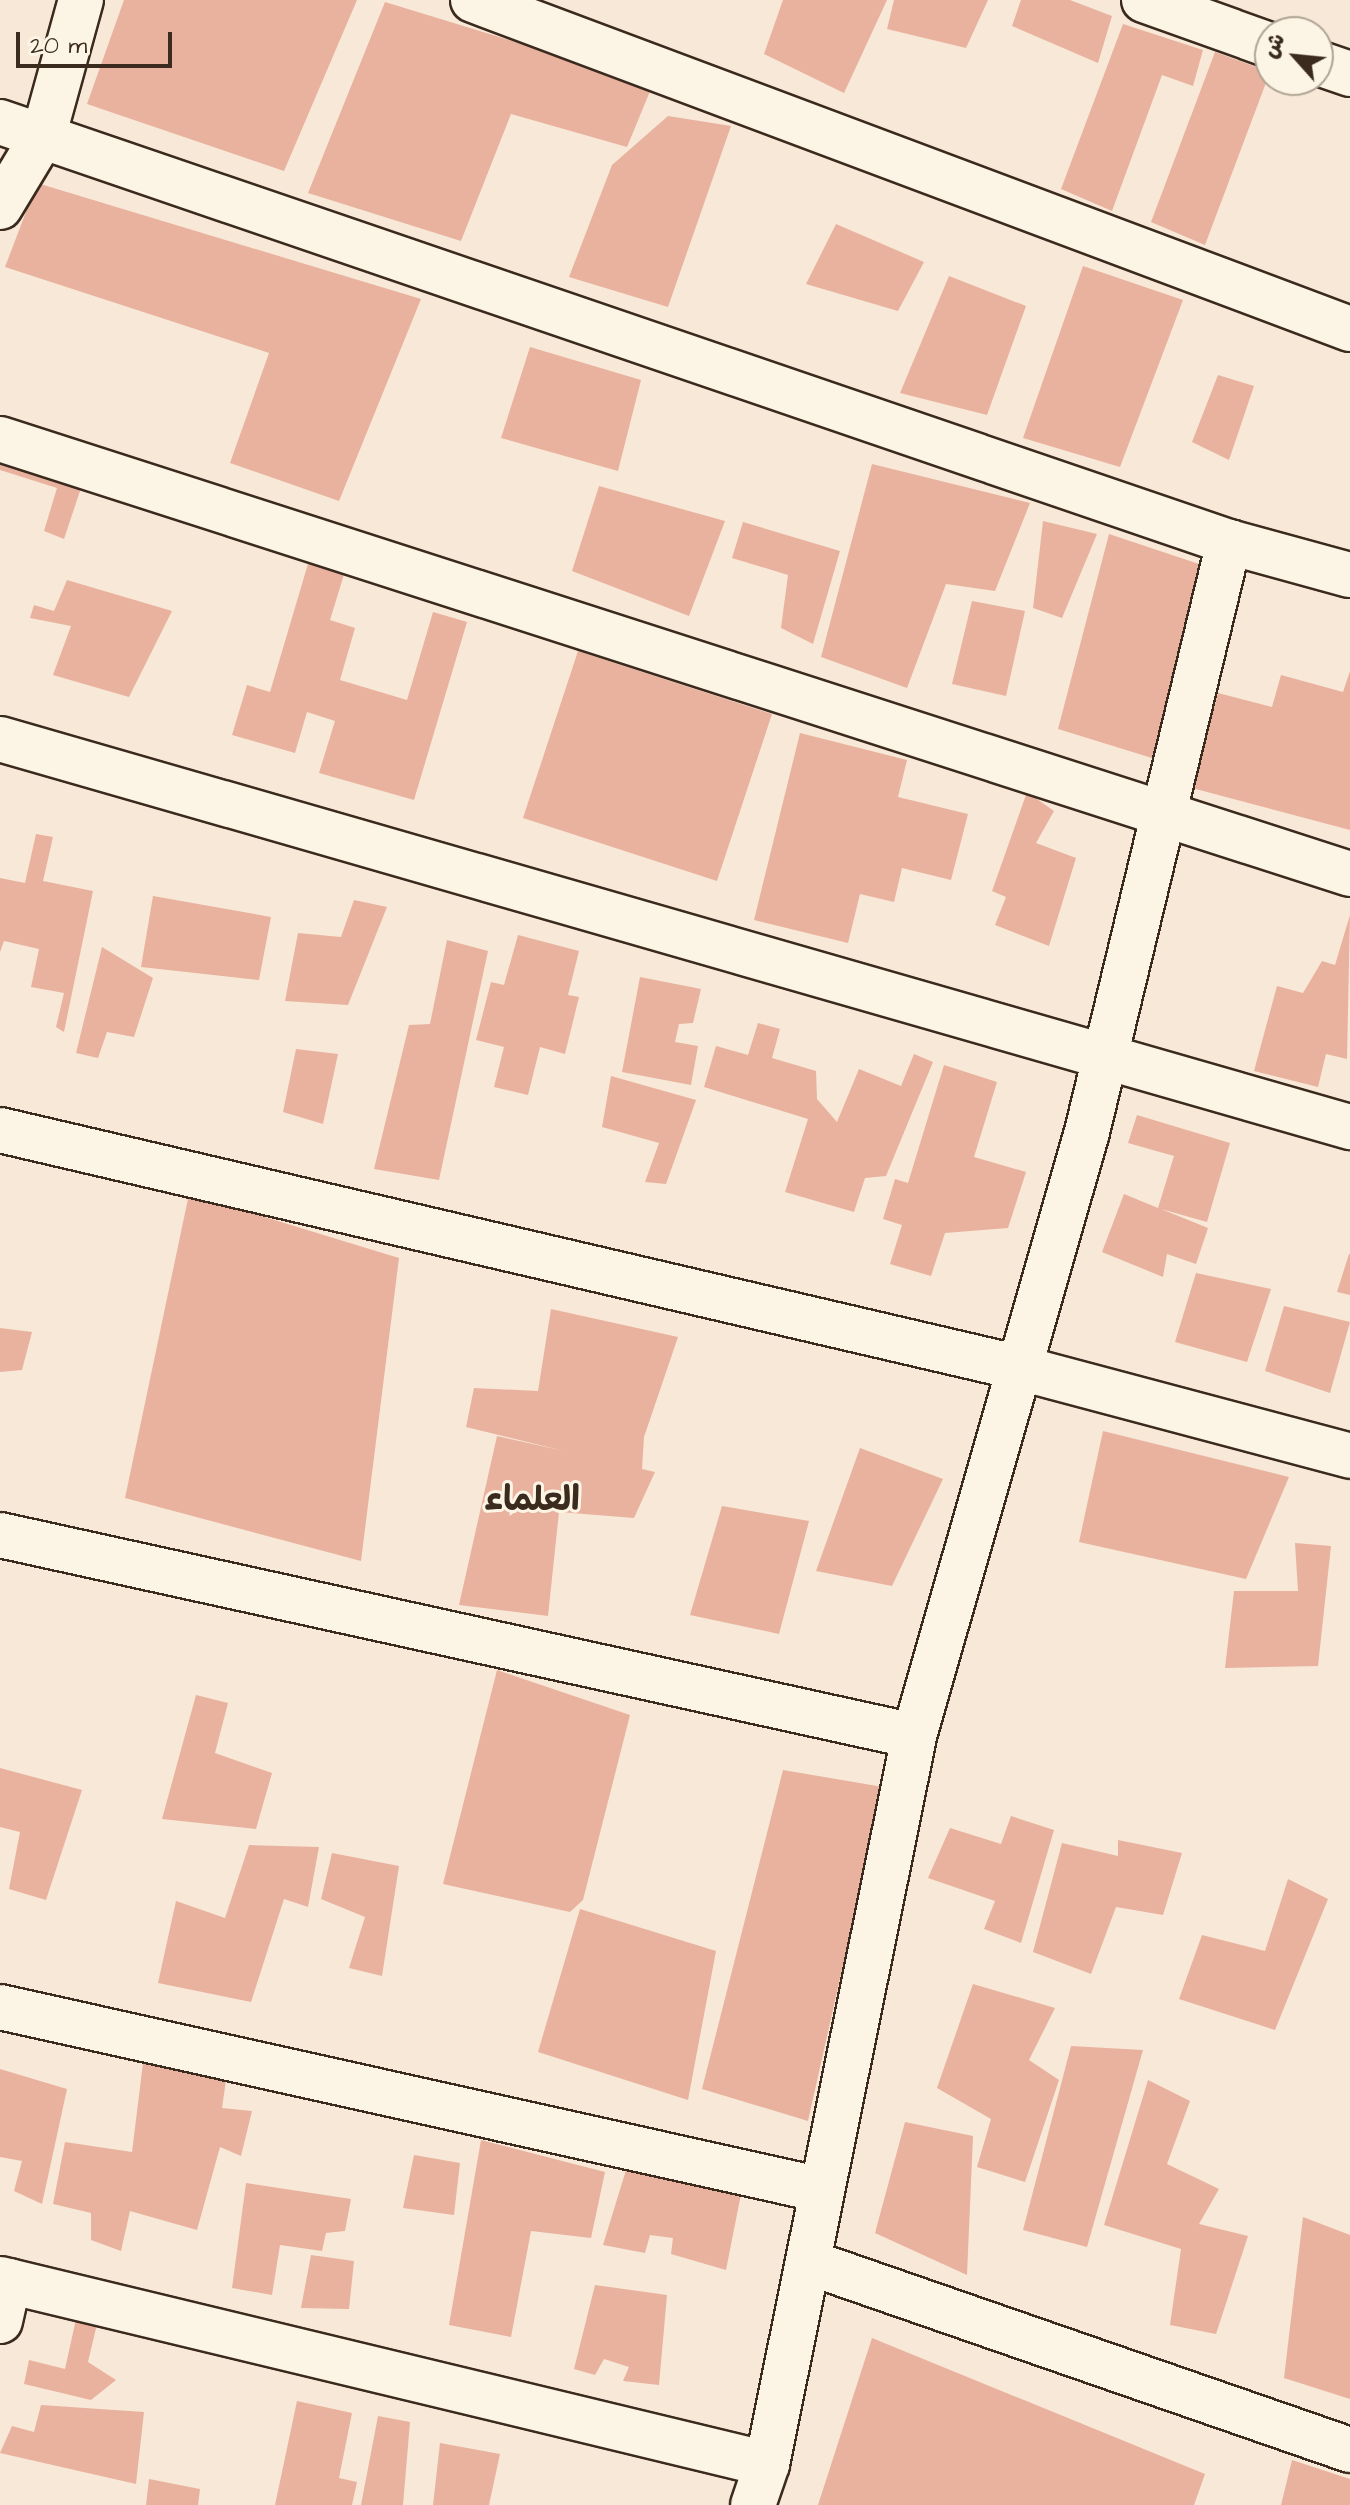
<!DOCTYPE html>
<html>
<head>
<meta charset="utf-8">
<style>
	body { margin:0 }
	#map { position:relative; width:1350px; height:2505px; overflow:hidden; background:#f8e8d7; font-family:"Architects Daughter","Playpen Sans Arabic",sans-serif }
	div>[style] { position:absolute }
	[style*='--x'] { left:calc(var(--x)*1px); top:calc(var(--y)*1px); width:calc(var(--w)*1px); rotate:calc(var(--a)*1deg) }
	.building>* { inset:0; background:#e9b29f }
	.roads { filter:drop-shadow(2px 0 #3b2a1e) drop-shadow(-2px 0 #3b2a1e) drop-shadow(0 2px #3b2a1e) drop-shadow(0 -2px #3b2a1e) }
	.minor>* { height:44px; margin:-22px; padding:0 22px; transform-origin:22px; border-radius:22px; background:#fcf5e5 }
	span { translate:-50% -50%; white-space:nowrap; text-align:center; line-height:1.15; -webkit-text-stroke:6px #fcf5e5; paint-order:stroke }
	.district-label { font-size:34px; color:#3b2a1e; font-weight:700 }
	.north { position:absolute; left:1254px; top:16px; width:80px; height:80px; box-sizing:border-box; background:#fcf5e5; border:2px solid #afa495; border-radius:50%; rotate:297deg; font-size:22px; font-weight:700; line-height:32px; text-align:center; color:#3b2a1e }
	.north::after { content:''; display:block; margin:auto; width:28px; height:36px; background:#3b2a1e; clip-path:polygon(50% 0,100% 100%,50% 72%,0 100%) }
	.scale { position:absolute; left:16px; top:32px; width:156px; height:36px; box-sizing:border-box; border:4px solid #3b2a1e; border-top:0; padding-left:10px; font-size:24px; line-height:28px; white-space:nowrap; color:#3b2a1e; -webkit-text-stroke:6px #fcf5e5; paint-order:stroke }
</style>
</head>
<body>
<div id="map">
	<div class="building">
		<i style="clip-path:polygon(124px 0,357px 0,284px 171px,87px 104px)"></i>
		<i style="clip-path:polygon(783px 0,887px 0,844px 93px,764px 54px)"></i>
		<i style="clip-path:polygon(894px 0,988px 0,966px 48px,887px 29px)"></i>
		<i style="clip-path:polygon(1021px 0,1070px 0,1112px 16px,1098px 63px,1012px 26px)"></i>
		<i style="clip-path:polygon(385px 2px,653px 84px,627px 147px,511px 114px,461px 241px,308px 193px)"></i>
		<i style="clip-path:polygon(1123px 24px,1203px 50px,1193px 86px,1162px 75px,1112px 211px,1061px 189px)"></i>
		<i style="clip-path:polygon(1215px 52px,1270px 72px,1205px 245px,1151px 222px)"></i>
		<i style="clip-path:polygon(668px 116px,731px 126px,668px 307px,569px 277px,612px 165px)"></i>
		<i style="clip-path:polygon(37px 183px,421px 299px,339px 501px,230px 463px,269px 353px,5px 267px)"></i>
		<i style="clip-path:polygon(836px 224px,924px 262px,898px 311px,806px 284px)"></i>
		<i style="clip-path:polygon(1083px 266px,1183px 300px,1120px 467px,1023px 438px)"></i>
		<i style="clip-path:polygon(949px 276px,1026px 306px,987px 415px,900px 393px)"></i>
		<i style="clip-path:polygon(530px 347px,641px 380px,618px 471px,501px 438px)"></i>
		<i style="clip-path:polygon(1218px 375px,1254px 386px,1229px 460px,1192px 442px)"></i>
		<i style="clip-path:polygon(0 458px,82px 485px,64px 539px,44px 531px,57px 488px,0 470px)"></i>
		<i style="clip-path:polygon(872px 464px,1030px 503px,995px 591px,946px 584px,907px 688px,821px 657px)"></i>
		<i style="clip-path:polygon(599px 486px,725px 521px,689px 616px,572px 571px)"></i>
		<i style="clip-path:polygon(1043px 521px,1097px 534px,1062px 618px,1033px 608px)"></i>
		<i style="clip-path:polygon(743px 522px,840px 551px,813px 644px,781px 628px,788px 575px,732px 558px)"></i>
		<i style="clip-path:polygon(1109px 534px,1202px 565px,1152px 758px,1058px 729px)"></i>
		<i style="clip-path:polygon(310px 557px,346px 568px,330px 620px,355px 628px,340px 680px,407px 700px,433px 612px,467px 622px,414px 800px,319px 773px,335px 721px,307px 712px,295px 753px,232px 735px,247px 685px,270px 692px)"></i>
		<i style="clip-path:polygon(67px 580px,172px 611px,129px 697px,53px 675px,71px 626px,30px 618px,34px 605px,54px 611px)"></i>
		<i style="clip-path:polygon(972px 601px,1025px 611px,1006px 696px,952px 684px)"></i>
		<i style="clip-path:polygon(578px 651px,772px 714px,717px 881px,523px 818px)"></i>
		<i style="clip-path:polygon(1350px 671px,1350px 830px,1192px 788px,1218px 693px,1272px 707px,1281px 675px,1343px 692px)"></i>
		<i style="clip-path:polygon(800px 733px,907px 760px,898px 797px,968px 814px,951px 880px,902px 868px,894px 902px,860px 894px,848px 943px,754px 920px)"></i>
		<i style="clip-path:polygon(1027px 792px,1054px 811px,1036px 843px,1076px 858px,1049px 946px,995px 925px,1006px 897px,992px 891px)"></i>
		<i style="clip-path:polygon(36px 834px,53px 837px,43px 881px,93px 891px,64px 1032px,56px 1027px,64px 993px,31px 987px,39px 949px,4px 941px,0 952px,0 878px,25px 883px)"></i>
		<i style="clip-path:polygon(153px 896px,271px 917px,259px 980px,141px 967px)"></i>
		<i style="clip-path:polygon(354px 900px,387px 907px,348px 1005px,285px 1001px,298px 933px,341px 937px)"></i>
		<i style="clip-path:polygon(1350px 915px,1347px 1059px,1326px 1054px,1318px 1087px,1254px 1071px,1277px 986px,1303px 993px,1322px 961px,1335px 965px)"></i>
		<i style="clip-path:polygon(518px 935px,579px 951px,568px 995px,579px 997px,565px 1054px,540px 1047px,528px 1095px,494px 1087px,504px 1047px,476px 1040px,491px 982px,504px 985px)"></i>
		<i style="clip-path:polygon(447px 940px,488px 951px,439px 1180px,374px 1169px,409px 1025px,430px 1024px)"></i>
		<i style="clip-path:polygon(102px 947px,153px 978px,134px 1037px,107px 1032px,98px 1058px,76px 1053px)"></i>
		<i style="clip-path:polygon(640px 977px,701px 989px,693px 1023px,679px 1024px,675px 1042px,698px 1046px,691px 1085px,622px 1072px)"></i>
		<i style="clip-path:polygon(758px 1023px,780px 1029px,772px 1058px,816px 1071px,817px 1099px,837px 1122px,859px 1069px,901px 1086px,914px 1054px,933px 1062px,886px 1176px,865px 1178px,854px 1212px,785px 1192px,808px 1119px,704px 1087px,716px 1046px,748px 1055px)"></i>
		<i style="clip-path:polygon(296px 1049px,338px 1054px,323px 1124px,283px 1112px)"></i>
		<i style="clip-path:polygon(944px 1065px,997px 1082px,974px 1157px,1026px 1172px,1008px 1228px,945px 1233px,931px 1276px,890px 1264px,902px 1225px,883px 1219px,895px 1179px,908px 1183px)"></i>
		<i style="clip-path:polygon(611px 1076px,696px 1100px,666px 1184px,645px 1182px,659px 1143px,602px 1127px)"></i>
		<i style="clip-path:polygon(1137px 1115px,1230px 1143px,1207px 1222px,1161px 1209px,1208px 1228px,1196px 1264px,1167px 1254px,1163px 1277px,1102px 1252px,1124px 1194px,1158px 1208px,1174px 1156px,1128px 1143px)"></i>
		<i style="clip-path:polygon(189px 1194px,399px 1258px,361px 1561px,125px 1498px)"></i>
		<i style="clip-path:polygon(1349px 1254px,1350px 1254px,1350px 1295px,1337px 1292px)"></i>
		<i style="clip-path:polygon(1196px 1273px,1271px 1289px,1247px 1362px,1175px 1342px)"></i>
		<i style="clip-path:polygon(1284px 1306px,1350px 1322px,1330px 1393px,1265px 1371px)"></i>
		<i style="clip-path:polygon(551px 1309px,678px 1337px,644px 1437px,642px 1469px,655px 1472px,634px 1518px,559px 1512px,548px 1616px,459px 1605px,497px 1436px,564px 1451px,466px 1427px,474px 1388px,538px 1391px)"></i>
		<i style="clip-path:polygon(0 1328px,32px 1332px,22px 1370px,0 1372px)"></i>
		<i style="clip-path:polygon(1103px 1431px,1289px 1477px,1246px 1579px,1079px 1542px)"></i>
		<i style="clip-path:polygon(860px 1448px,943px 1479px,892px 1586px,816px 1571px)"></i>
		<i style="clip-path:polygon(722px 1506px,809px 1521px,779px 1634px,690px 1615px)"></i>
		<i style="clip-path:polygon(1295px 1543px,1331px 1546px,1318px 1666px,1225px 1668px,1234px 1591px,1298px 1591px)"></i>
		<i style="clip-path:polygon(497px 1670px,630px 1715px,583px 1900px,570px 1912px,443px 1884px)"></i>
		<i style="clip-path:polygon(196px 1695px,228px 1703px,215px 1753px,272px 1773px,256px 1829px,162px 1819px)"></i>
		<i style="clip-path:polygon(0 1768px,82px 1790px,46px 1900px,9px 1889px,20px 1832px,0 1827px)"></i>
		<i style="clip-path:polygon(783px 1770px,883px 1787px,808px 2121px,702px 2089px)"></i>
		<i style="clip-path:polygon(1011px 1816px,1054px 1830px,1021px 1943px,984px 1929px,995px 1901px,928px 1878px,950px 1828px,1001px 1844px)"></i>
		<i style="clip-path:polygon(1118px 1840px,1182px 1853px,1163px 1915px,1116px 1907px,1091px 1974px,1033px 1952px,1062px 1843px,1118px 1856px)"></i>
		<i style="clip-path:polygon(249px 1845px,319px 1847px,308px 1907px,284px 1899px,251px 2002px,158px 1983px,176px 1901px,225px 1918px)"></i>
		<i style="clip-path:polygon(332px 1853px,399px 1866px,382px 1976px,349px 1968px,365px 1917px,321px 1899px)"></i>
		<i style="clip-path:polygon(1288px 1879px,1328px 1899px,1275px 2030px,1179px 1999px,1202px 1935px,1265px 1951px)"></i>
		<i style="clip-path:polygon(580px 1909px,716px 1951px,688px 2100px,538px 2052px)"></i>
		<i style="clip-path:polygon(973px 1984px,1055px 2008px,1029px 2060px,1059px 2080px,1025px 2182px,977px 2167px,991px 2119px,937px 2088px)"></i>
		<i style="clip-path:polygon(1071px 2046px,1143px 2050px,1087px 2247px,1023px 2230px)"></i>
		<i style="clip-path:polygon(143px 2063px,227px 2073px,222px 2108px,252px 2111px,241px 2156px,220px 2147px,197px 2230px,130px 2211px,121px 2251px,91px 2240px,91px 2213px,53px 2204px,65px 2142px,132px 2152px)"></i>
		<i style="clip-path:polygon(0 2069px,67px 2089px,42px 2204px,14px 2191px,22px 2161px,0 2157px)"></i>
		<i style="clip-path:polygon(1148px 2080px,1190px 2101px,1167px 2164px,1219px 2189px,1199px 2224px,1248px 2236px,1216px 2334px,1170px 2325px,1181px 2249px,1104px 2225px)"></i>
		<i style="clip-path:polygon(905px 2122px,973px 2136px,967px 2275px,875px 2233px)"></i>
		<i style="clip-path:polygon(481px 2140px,605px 2172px,591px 2238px,531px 2231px,511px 2337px,449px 2325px)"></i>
		<i style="clip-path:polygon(414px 2155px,460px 2163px,454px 2215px,403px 2208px)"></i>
		<i style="clip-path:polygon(626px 2170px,741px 2194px,726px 2270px,671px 2254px,673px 2238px,650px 2235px,645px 2253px,603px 2245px)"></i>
		<i style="clip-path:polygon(246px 2183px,351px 2199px,345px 2231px,326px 2233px,322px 2251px,280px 2245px,272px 2295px,232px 2288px)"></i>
		<i style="clip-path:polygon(1303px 2217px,1350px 2235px,1350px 2399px,1284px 2378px)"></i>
		<i style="clip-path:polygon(311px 2255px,354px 2261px,349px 2309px,301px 2308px)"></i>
		<i style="clip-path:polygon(595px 2285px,667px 2295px,659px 2385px,623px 2381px,629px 2367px,604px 2359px,595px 2375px,574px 2369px)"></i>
		<i style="clip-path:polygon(76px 2319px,97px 2324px,88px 2362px,116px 2380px,91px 2400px,24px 2384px,29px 2360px,65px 2369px)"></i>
		<i style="clip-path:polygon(872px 2338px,1205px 2474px,1194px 2505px,818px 2505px)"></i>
		<i style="clip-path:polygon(297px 2401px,352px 2413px,339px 2478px,357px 2482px,352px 2505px,275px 2505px)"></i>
		<i style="clip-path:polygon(41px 2405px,144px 2412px,136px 2484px,0 2453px,12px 2426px,34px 2432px)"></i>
		<i style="clip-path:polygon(378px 2416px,410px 2422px,403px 2505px,361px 2505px)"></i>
		<i style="clip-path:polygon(440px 2443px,500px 2454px,489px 2505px,433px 2505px)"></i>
		<i style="clip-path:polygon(1292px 2460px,1350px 2479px,1350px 2505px,1281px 2505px)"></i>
		<i style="clip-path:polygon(149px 2479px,200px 2489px,198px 2505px,146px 2505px)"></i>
	</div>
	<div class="roads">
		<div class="minor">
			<i style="--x:473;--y:0;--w:937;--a:20.56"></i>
			<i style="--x:1144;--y:0;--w:134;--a:19.7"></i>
			<i style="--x:1318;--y:63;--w:34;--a:19"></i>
			<i style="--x:0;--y:122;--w:1299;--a:18.87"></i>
			<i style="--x:1229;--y:542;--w:125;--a:15.3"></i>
			<i style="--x:0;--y:207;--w:85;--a:-58.9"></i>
			<i style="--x:44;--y:134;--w:139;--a:-74.6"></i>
			<i style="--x:0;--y:439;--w:1418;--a:17.86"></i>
			<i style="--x:0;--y:739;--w:1405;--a:16.04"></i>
			<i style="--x:0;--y:1130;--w:1047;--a:13.13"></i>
			<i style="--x:1020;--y:1368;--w:342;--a:14.9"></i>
			<i style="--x:0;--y:1535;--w:936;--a:12.4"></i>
			<i style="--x:0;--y:2007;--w:842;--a:12.55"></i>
			<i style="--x:808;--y:2262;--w:574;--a:19.13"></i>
			<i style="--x:0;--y:2279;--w:789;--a:13.56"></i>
			<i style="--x:0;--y:2321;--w:41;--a:-77.3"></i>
			<i style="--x:753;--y:2505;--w:43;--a:-71.1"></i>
			<i style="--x:767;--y:2464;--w:743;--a:-78.58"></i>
			<i style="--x:914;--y:1736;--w:628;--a:-74.02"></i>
			<i style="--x:1087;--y:1132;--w:607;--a:-76.47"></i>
		</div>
	</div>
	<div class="district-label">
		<span style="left:532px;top:1501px">العلماء</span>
	</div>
	<div class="north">ش</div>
	<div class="scale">20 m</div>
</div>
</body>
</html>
